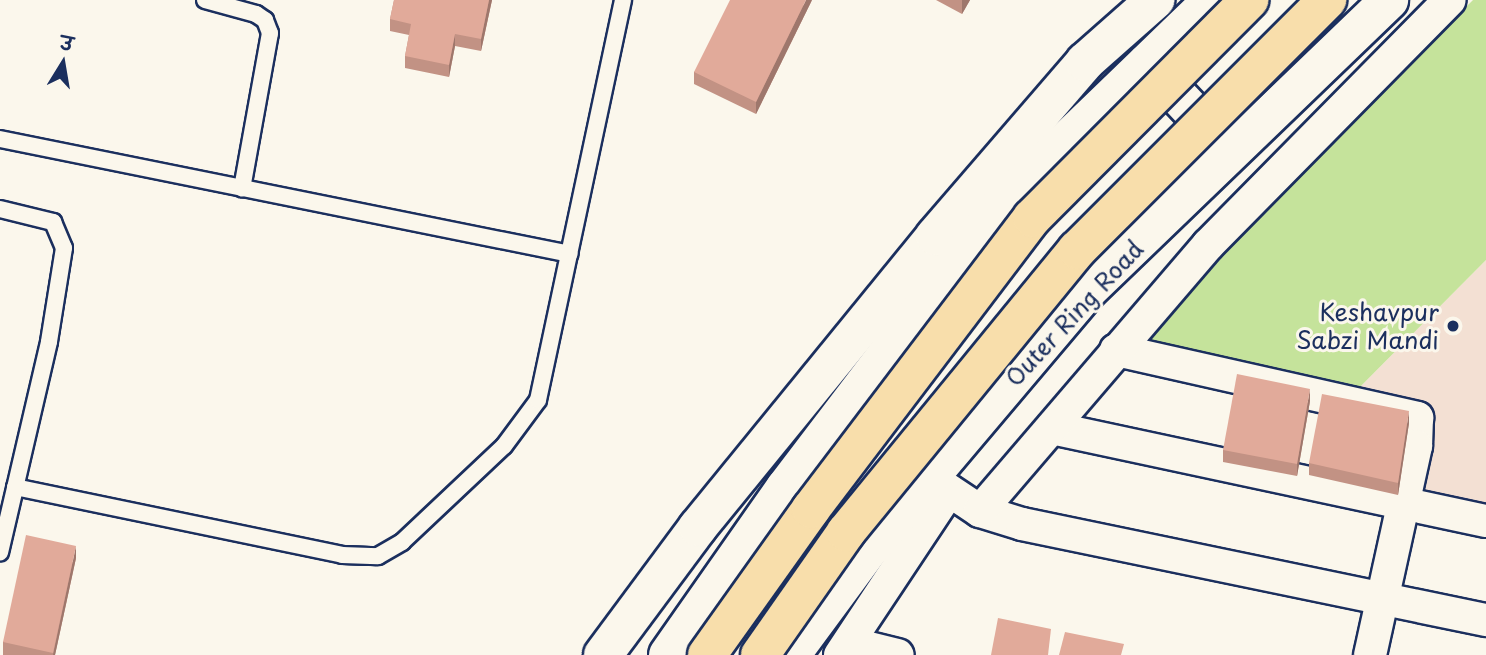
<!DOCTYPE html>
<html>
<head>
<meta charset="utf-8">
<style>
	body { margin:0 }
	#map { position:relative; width:1486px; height:655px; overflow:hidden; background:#fbf7ec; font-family:"Playpen Sans","Playpen Sans Deva",sans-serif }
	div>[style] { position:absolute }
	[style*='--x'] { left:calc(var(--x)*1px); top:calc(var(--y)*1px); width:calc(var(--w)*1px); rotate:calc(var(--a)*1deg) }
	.built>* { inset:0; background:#f3e0d3 }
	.green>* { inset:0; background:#c5e39b }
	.roads { filter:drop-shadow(2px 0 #1b2f5e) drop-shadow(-2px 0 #1b2f5e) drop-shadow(0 2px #1b2f5e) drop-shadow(0 -2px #1b2f5e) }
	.lane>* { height:16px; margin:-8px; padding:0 8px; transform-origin:8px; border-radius:8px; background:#fbf7ec }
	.street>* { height:32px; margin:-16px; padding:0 16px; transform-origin:16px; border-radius:16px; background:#fbf7ec }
	.secondary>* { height:38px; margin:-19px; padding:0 19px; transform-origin:19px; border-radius:19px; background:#fbf7ec }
	.bridges { filter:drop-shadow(2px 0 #1b2f5e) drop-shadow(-2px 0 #1b2f5e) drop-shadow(0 2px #1b2f5e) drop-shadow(0 -2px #1b2f5e) }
	.primary-bridge>* { height:38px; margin:-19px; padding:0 19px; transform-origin:19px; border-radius:19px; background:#f8deab }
	.wall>* { inset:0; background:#c29284 }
	.shaded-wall>* { inset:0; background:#9e776c }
	.building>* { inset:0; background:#e1aa9a }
	.dots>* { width:19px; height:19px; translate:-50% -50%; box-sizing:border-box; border:4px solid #fbf7ec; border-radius:50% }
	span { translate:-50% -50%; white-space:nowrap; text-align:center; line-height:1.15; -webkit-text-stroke:6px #fbf7ec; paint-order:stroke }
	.poi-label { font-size:24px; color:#1b2f5e }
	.right { translate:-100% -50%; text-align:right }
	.street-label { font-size:24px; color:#1b2f5e }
	.north { position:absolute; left:28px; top:28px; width:70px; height:70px; -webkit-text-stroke:5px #fbf7ec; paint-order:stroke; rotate:11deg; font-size:19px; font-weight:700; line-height:28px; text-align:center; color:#1b2f5e }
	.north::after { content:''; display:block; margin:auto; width:24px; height:32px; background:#1b2f5e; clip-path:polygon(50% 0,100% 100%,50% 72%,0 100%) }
</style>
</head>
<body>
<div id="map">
	<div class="built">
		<i style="clip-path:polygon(1486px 260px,1486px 517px,1407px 501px,1354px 393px)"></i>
	</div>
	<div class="green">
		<i style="clip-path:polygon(1473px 0,1486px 0,1486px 260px,1354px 393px,1133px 337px)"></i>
	</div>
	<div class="roads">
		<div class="lane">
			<i style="--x:205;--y:0;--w:53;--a:15.4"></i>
			<i style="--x:256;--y:14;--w:11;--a:34"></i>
			<i style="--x:265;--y:20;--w:14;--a:69"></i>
			<i style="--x:270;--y:33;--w:158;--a:100.2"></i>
			<i style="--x:0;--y:139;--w:581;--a:11.41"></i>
			<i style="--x:0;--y:209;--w:55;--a:13.8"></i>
			<i style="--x:53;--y:222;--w:28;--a:67"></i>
			<i style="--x:64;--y:248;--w:95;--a:99.1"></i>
			<i style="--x:49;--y:342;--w:216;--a:103.1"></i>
			<i style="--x:15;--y:487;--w:334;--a:11.7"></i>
			<i style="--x:342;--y:555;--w:36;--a:2"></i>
			<i style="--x:378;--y:556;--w:28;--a:-30"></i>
			<i style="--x:402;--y:542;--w:140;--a:-43.3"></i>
			<i style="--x:504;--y:446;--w:57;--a:-53.5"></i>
			<i style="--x:538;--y:400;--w:409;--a:-78"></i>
		</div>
		<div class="street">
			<i style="--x:1116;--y:350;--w:309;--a:12.7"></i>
			<i style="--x:1417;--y:418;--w:28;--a:92"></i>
			<i style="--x:1416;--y:446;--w:214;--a:102.4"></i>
			<i style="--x:1052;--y:428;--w:444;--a:12.1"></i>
			<i style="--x:929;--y:477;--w:61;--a:33.7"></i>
			<i style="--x:980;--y:511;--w:44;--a:17.2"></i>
			<i style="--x:1022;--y:524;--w:474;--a:11.7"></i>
			<i style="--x:980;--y:511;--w:350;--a:-49.4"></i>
			<i style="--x:1208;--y:245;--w:344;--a:-45.4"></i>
			<i style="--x:849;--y:643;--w:50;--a:13.8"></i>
			<i style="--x:840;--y:655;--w:197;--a:-56.4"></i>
		</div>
		<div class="secondary">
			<i style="--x:1147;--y:63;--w:117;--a:46.7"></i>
			<i style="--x:603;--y:655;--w:159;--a:-53.4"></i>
			<i style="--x:698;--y:527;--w:375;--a:-50.8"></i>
			<i style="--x:935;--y:236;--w:230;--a:-49.2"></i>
			<i style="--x:1085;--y:62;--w:94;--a:-41.5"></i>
			<i style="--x:668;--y:655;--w:204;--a:-55"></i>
			<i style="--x:785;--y:488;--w:361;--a:-52.7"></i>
			<i style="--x:1004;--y:201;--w:289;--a:-44"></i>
			<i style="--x:791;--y:655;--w:133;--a:-53.6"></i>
			<i style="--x:870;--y:548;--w:338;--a:-49.8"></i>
			<i style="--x:1088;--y:290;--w:418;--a:-43.9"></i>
		</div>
	</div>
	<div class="bridges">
		<div class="primary-bridge">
			<i style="--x:707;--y:655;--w:179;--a:-54.5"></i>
			<i style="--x:811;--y:509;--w:365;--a:-52.8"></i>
			<i style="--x:1032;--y:218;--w:308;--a:-45.1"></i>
			<i style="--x:760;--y:655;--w:150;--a:-55"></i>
			<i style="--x:846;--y:532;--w:365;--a:-50.7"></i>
			<i style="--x:1077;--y:250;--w:354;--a:-45"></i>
		</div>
	</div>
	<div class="wall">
		<i style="clip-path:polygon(394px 0,492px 0,481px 51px,455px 46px,449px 77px,405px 68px,405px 56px,409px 35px,390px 31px,390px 19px)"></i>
		<i style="clip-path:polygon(812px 0,756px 114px,694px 84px,694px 72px)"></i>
		<i style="clip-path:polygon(936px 0,970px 0,962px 14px)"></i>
		<i style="clip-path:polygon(1310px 401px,1297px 476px,1223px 462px,1223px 450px)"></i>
		<i style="clip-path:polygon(1409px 423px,1398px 495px,1309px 475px,1309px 463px)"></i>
		<i style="clip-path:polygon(76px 558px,55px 655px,3px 655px,3px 642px)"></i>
	</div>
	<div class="shaded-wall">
		<i style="clip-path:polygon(489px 0,492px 0,481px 51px,481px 39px)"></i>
		<i style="clip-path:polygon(806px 0,812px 0,756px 114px,756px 102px)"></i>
		<i style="clip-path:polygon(962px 0,970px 0,962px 14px)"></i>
		<i style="clip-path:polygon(455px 34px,455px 46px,449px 77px,449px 65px)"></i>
		<i style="clip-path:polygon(1310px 389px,1310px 401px,1297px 476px,1297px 464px)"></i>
		<i style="clip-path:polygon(1409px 411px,1409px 423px,1398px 495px,1398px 483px)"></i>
		<i style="clip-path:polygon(76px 546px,76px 558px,55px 655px,53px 655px)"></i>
	</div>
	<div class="building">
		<i style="clip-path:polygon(394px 0,489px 0,481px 39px,455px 34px,449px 65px,405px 56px,411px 24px,390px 19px)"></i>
		<i style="clip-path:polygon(730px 0,806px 0,756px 102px,694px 72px)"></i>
		<i style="clip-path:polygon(1237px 374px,1310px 389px,1297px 464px,1223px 450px)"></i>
		<i style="clip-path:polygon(1322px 394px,1409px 411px,1398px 483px,1309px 463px)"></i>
		<i style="clip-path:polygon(26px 535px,76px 546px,53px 653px,3px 642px)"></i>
		<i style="clip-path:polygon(998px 618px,1051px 629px,1048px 655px,991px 655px)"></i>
		<i style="clip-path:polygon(1065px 632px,1124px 644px,1121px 655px,1059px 655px)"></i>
	</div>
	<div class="dots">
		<i style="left:1453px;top:326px;background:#1b2f5e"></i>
	</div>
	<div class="poi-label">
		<span class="right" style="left:1439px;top:326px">Keshavpur<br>Sabzi Mandi</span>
	</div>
	<div class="street-label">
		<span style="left:1074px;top:313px;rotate:-47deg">Outer Ring Road</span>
	</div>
	<div class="north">उ</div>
</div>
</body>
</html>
